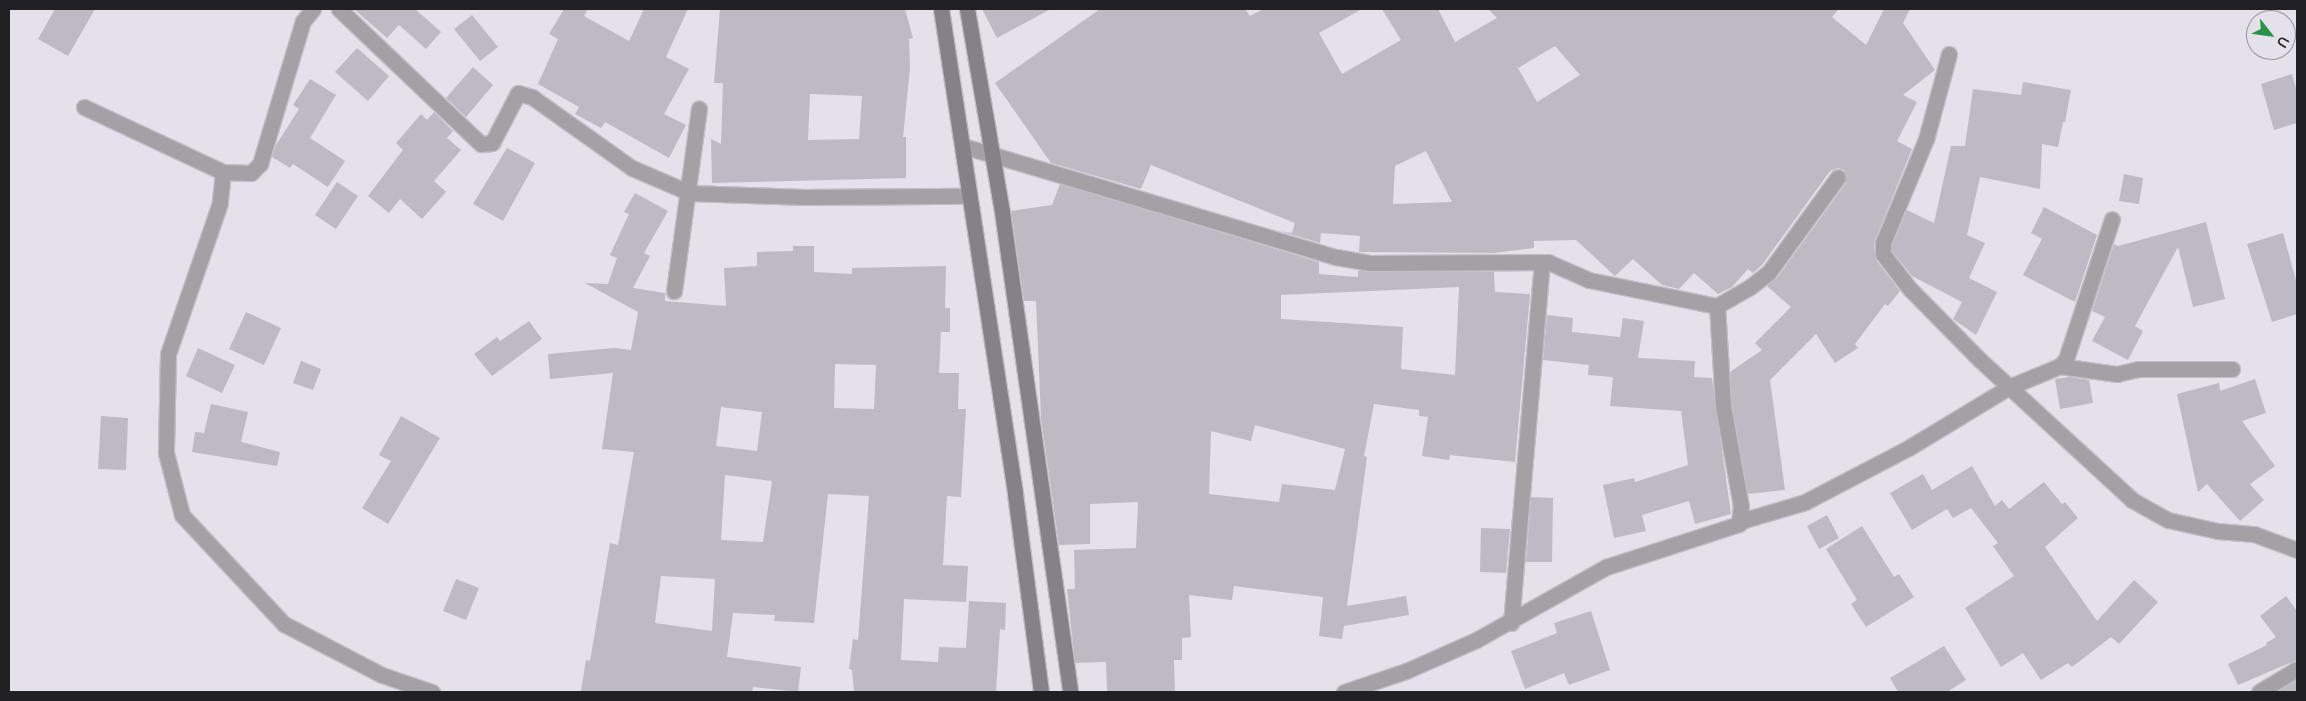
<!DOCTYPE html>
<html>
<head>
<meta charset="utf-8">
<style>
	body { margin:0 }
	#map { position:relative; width:2306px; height:701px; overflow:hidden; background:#e4e1eb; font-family:Manrope,sans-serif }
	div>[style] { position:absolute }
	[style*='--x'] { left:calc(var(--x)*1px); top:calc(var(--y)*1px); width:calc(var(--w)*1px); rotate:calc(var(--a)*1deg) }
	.building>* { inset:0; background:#bdbac4 }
	.roads { filter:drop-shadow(1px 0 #c1bec7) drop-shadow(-1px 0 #c1bec7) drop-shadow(0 1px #c1bec7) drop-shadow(0 -1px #c1bec7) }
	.street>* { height:15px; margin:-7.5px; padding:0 7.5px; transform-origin:7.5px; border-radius:7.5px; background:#a3a1a6 }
	.secondary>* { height:15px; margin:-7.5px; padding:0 7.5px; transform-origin:7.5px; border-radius:7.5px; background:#848288 }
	span { translate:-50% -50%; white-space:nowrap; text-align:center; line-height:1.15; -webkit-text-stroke:4px #e4e1eb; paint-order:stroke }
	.frame { position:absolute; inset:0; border:10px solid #212024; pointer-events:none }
	.north { position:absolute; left:2246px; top:10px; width:50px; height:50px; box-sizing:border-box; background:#e4e1eb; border:1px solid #96949b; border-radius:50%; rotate:120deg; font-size:14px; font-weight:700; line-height:20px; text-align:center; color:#212024 }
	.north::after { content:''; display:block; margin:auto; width:18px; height:22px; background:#29934a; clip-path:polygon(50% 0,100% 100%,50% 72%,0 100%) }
</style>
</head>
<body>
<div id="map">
	<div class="building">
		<i style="clip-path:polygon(55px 9px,95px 9px,68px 56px,38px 39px)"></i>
		<i style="clip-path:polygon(354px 9px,415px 9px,441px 32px,426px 49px,399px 25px,387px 38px)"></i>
		<i style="clip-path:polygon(564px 9px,588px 9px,584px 16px,629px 41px,644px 9px,688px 9px,666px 57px,689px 69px,664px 114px,686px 125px,669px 158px,605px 122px,601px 128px,575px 114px,579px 107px,538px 84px,558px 39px,549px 34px)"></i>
		<i style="clip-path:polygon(evenodd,720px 9px,905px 9px,913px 38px,909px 39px,910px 68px,903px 137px,906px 137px,906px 178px,712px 183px,711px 139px,721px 144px,723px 83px,714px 83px,720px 9px,810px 94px,862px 96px,859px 139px,808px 140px,810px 94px)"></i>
		<i style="clip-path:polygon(982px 9px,1051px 9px,997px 38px)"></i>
		<i style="clip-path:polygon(evenodd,1100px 9px,1245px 9px,1250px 16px,1263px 9px,1362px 9px,1319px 33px,1342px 74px,1401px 40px,1382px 9px,1438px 9px,1455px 42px,1497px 18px,1488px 9px,1839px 9px,1832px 17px,1866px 45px,1884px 9px,1910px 9px,1903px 23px,1935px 70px,1903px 95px,1917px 102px,1897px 141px,1912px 149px,1874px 243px,1876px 260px,1900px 291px,1888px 306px,1885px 304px,1855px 344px,1858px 348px,1835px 363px,1816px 334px,1770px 380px,1785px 490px,1748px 494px,1732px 405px,1730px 372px,1762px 350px,1755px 343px,1791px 307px,1767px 286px,1777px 278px,1846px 183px,1844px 170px,1838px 168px,1830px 171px,1762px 265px,1753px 273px,1748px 269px,1732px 287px,1718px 294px,1694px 273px,1679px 289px,1662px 285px,1633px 259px,1615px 276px,1576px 240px,1534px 241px,1534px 248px,1494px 253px,1359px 252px,1360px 236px,1321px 233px,1320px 243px,1280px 231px,1292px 233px,1295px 223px,1151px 165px,1141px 189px,1051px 163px,995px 83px,1100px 9px,1555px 46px,1580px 75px,1537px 102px,1518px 68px,1555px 46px,1100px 9px,1426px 151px,1452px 202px,1393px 204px,1395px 166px,1426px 151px)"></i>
		<i style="clip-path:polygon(472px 15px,498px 47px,480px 61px,454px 29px)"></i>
		<i style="clip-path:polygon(357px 48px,389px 76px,368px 101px,335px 72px)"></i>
		<i style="clip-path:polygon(473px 67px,493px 85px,466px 117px,446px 98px)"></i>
		<i style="clip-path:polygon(2292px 74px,2297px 92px,2297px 123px,2274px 130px,2261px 84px)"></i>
		<i style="clip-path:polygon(310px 79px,336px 95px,310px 138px,345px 161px,328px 187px,293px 164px,290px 168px,272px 157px,276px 145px,299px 109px,293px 105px)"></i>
		<i style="clip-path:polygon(2023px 82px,2071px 90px,2065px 122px,2063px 122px,2058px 147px,2042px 144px,2040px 189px,1980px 177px,1967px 235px,1985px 243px,1969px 278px,1997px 292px,1976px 335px,1953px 319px,1962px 302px,1912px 276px,1892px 251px,1892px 245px,1907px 210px,1934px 223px,1951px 146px,1965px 146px,1973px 89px,2021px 95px)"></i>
		<i style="clip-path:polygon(434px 112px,453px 131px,447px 138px,461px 150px,434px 181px,446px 192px,422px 219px,400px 199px,389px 213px,368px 196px,403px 150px,396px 143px,421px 114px,427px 120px)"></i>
		<i style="clip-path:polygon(507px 148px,535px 163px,503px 221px,473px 204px)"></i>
		<i style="clip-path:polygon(2124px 174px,2143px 178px,2139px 204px,2119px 201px)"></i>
		<i style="clip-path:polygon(337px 182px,358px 196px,336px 229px,315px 215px)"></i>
		<i style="clip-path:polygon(evenodd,1060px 184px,1319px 262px,1319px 274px,1358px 277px,1358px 271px,1494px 272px,1495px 292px,1530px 294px,1515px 462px,1450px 455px,1449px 460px,1422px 456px,1428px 417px,1419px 416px,1419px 410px,1374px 404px,1364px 456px,1367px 457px,1347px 606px,1406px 596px,1409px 615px,1344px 626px,1342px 639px,1319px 636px,1323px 597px,1234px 586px,1232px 600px,1189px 595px,1191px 637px,1182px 638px,1182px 660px,1174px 660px,1175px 692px,1107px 691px,1106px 662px,1075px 663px,1067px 589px,1075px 589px,1074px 550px,1136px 548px,1138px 502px,1090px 504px,1090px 544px,1059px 545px,1041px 418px,1036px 301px,1024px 301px,1011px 211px,1052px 205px,1060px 184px,1459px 287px,1455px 375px,1401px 369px,1403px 327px,1281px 319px,1281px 295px,1459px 287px,1060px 184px,1255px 425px,1345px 449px,1335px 490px,1282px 484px,1279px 502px,1209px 494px,1211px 431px,1251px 441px,1255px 425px)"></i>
		<i style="clip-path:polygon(evenodd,635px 193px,668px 211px,644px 253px,650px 256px,633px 288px,665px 293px,665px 301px,726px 306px,724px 268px,757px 266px,757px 252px,793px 251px,793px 246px,814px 246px,814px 272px,852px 274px,852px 268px,946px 266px,945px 308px,950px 308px,950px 332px,941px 332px,939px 373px,959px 373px,958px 409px,966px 409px,961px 497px,947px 496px,943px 565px,968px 566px,966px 602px,904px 599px,901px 660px,938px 662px,939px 647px,966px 648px,969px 601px,1006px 603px,1005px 630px,1000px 629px,996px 692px,854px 692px,852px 670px,849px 669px,853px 639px,858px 640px,869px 496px,828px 494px,814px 623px,774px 621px,775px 615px,733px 613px,727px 657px,801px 667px,798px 692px,753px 687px,752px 692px,581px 691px,586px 660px,590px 661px,610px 543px,618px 545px,634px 452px,602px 449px,613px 373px,550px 379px,548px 354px,614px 348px,631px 350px,638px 312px,585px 283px,608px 284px,617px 258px,610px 255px,629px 214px,624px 212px,635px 193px,835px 364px,876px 365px,874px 409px,834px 408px,835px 364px,635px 193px,721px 407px,762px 412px,757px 451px,716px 446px,721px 407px,635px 193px,725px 475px,772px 481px,763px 542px,721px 540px,725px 475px,635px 193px,661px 576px,715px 579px,712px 631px,655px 623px,661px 576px)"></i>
		<i style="clip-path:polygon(2044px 207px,2097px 235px,2075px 302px,2023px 275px,2042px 239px,2031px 233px)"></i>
		<i style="clip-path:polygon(2206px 222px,2225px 299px,2193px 307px,2178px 247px,2135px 326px,2143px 331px,2128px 360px,2092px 341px,2105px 317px,2092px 311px,2114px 244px,2118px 246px)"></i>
		<i style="clip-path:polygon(2283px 233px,2297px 284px,2297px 314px,2272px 322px,2247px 244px)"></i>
		<i style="clip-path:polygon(246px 312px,281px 328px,264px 365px,229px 349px)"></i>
		<i style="clip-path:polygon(1547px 315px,1573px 318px,1572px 332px,1620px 337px,1623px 318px,1644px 321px,1638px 358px,1695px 361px,1694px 377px,1712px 378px,1731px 514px,1695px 524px,1689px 501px,1642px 515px,1646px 531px,1614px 538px,1603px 485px,1634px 478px,1635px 482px,1688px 465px,1681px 411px,1610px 406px,1613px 377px,1588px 375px,1589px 365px,1543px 360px)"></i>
		<i style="clip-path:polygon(529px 321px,542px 339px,492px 376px,474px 354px,497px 337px,500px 341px)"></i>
		<i style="clip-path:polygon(198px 348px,235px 365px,222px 393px,186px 376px)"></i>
		<i style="clip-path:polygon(301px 361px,321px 369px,313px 390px,293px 383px)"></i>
		<i style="clip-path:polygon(2070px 377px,2089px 380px,2093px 403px,2060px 409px,2055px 379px)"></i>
		<i style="clip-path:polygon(2255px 379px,2266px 413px,2242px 421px,2275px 466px,2250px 484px,2264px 500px,2240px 521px,2207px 484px,2198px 492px,2177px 394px,2219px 383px,2220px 391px)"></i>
		<i style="clip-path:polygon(211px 404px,248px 412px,241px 442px,280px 452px,277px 466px,192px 452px,195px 432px,204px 433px)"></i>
		<i style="clip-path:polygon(101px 416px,128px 418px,126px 470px,98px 469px)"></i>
		<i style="clip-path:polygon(401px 416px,440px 438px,388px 524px,362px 508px,391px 461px,379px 455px)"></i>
		<i style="clip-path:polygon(1972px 466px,1995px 506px,2002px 500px,2009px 509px,2044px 482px,2062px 504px,2065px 502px,2078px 518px,2045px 547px,2097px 621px,2134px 580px,2158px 602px,2119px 644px,2111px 637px,2072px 667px,2068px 663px,2041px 680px,2023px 653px,2001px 667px,1965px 608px,2014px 576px,1993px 546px,1998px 543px,1971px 508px,1953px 518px,1947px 509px,1912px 530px,1890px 493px,1923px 474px,1932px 490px)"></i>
		<i style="clip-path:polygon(1531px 497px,1553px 498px,1552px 562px,1526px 562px)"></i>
		<i style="clip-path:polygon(1827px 515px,1839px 538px,1819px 549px,1807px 526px)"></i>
		<i style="clip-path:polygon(1862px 526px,1894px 577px,1899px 574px,1914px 597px,1866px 627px,1851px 604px,1857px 600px,1826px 549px)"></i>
		<i style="clip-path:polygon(1481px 528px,1510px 529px,1506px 573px,1480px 572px)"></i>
		<i style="clip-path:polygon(456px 579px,479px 588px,466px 620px,443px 611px)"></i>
		<i style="clip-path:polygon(2286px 596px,2297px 611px,2297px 660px,2238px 685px,2228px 664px,2267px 645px,2266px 643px,2276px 637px,2260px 616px)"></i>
		<i style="clip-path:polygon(1591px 611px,1610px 670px,1569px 685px,1564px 673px,1525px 689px,1511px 651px,1557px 633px,1554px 623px)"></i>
		<i style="clip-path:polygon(1944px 646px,1966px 680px,1947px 692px,1898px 692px,1890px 678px)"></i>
		<i style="clip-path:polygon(2297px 680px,2297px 692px,2280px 692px,2279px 691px)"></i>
	</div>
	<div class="roads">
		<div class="street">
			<i style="--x:339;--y:9;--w:196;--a:43.6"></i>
			<i style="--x:481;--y:144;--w:11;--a:-5"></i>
			<i style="--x:492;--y:143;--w:56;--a:-62.5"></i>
			<i style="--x:518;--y:93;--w:15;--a:16"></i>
			<i style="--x:532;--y:97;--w:123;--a:35.4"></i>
			<i style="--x:632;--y:168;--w:63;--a:23.3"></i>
			<i style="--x:690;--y:193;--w:115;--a:2"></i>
			<i style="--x:805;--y:197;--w:162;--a:-0.4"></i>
			<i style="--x:1949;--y:54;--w:88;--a:105.1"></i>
			<i style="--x:1926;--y:139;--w:113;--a:112.5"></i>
			<i style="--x:1883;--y:243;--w:11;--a:90"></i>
			<i style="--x:1883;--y:254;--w:44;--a:52.4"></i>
			<i style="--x:1910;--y:289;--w:100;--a:45.4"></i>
			<i style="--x:1980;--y:360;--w:207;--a:42.6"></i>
			<i style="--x:2132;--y:500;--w:41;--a:29.1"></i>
			<i style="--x:2168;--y:520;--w:51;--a:12.4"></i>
			<i style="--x:2218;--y:531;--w:36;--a:5"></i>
			<i style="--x:2254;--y:534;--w:46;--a:20.4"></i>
			<i style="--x:84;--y:107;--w:153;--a:25.1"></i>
			<i style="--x:223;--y:172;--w:28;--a:2"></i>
			<i style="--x:251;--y:173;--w:13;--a:-45"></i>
			<i style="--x:260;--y:164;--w:149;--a:-73.3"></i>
			<i style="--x:303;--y:21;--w:16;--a:-50"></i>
			<i style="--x:963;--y:146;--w:389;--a:16.6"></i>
			<i style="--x:1336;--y:257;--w:34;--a:10"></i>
			<i style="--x:1369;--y:263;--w:179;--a:-0.3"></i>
			<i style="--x:1548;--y:262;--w:45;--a:23.7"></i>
			<i style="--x:1589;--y:280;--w:131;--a:11.5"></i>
			<i style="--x:1717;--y:306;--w:38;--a:-30"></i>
			<i style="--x:1750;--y:287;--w:24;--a:-38"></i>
			<i style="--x:1769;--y:272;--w:117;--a:-54"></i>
			<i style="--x:223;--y:172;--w:31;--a:96"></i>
			<i style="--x:220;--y:203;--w:160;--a:109"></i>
			<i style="--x:168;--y:354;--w:99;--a:91.2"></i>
			<i style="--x:166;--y:453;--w:64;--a:75.5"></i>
			<i style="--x:182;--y:515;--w:149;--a:46.9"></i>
			<i style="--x:284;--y:624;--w:110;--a:27.5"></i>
			<i style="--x:382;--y:675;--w:53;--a:18.8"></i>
			<i style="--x:674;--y:291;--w:184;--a:-82.2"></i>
			<i style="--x:2060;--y:366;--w:58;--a:8"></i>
			<i style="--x:2117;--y:374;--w:22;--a:-13"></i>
			<i style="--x:2138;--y:369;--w:94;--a:0"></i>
			<i style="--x:1741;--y:521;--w:67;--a:-16.5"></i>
			<i style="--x:1805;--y:502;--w:119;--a:-27.6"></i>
			<i style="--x:1910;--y:447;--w:116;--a:-31.2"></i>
			<i style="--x:2009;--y:387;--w:55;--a:-22.4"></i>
			<i style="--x:2060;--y:366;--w:9;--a:-49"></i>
			<i style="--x:2066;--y:359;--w:147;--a:-71.8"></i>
			<i style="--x:1511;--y:623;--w:362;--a:-85.1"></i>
			<i style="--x:1344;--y:692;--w:65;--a:-18.7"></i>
			<i style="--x:1406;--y:671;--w:77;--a:-23.9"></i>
			<i style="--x:1476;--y:640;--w:149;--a:-29.3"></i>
			<i style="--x:1606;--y:567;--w:140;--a:-17.9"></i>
			<i style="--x:1739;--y:524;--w:18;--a:-84"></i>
			<i style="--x:1741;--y:506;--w:102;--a:-100.2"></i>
			<i style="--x:1723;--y:406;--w:100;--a:-93.4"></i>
			<i style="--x:2259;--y:692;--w:44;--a:-31.2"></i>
		</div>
		<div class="secondary">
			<i style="--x:941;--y:9;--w:491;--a:81.3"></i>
			<i style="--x:1015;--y:494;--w:200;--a:82.5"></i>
			<i style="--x:967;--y:9;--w:206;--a:80.2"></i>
			<i style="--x:1002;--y:212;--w:485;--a:81.9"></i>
		</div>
	</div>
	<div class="frame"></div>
	<div class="north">U</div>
</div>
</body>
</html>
